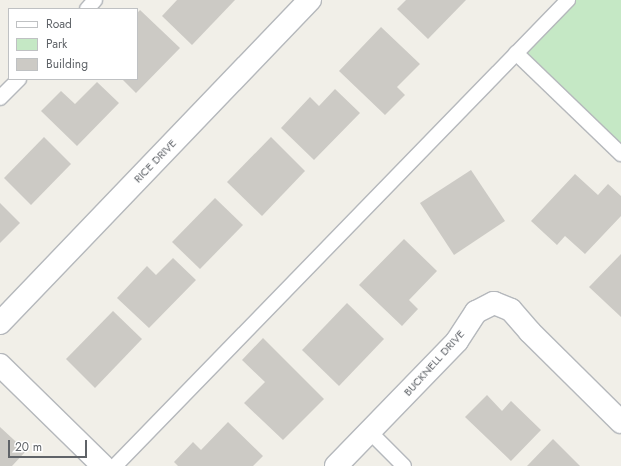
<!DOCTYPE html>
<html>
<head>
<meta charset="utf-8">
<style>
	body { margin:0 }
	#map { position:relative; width:621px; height:466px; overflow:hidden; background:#f1efe8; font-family:Jost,sans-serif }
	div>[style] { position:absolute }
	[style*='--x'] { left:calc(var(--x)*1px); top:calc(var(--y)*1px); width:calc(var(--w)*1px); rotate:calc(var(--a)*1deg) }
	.green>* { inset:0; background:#c5e8c5 }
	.building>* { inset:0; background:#cccac5 }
	.roads { filter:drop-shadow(1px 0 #b5b8bc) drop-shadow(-1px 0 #b5b8bc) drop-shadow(0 1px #b5b8bc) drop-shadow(0 -1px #b5b8bc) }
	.lane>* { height:14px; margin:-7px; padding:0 7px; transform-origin:7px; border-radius:7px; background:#fff }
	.street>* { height:22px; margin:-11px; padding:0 11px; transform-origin:11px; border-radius:11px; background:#fff }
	span { translate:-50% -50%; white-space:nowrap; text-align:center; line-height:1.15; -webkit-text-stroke:3px #fff; paint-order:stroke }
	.street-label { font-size:11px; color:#5f6368 }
	.legend { position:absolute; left:8px; top:8px; width:130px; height:72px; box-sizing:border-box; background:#fff; border:1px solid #bfc1c3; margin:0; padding:5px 7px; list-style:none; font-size:12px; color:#5f6368 }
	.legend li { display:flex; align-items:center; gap:8px; height:20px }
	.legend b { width:20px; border:1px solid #bfc1c3 }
	.scale { position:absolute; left:8px; top:440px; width:79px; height:18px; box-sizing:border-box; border:2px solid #5f6368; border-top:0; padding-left:5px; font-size:12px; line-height:14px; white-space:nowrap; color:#5f6368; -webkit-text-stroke:3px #fff; paint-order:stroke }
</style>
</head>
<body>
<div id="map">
	<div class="green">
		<i style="clip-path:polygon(576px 0,621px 0,621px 145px,526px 52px)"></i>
	</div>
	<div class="building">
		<i style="clip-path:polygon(177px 0,235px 0,192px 45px,162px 16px)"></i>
		<i style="clip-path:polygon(406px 0,466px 0,428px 39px,397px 9px)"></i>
		<i style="clip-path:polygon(140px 10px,180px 48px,136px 93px,122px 79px,137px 79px,137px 13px)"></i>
		<i style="clip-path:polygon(381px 27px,420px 64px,397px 87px,405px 95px,385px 115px,339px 71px)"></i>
		<i style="clip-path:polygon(97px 82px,119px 103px,77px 146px,41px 111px,61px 91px,75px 104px)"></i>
		<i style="clip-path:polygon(335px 89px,360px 113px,314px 160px,281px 128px,310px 97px,319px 106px)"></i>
		<i style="clip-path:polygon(44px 137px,71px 164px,31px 205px,4px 178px)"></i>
		<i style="clip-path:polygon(271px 137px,305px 171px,262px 216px,227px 182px)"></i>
		<i style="clip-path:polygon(471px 170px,505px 221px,454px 255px,420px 203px)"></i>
		<i style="clip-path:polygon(575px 174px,598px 195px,608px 184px,621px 196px,621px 216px,585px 254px,565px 236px,557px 245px,531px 221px)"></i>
		<i style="clip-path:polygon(215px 198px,243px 225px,200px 269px,172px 242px)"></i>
		<i style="clip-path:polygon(0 203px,20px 223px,0 243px)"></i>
		<i style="clip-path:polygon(404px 239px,437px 271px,409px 300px,418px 309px,402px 326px,359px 285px)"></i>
		<i style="clip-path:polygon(621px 254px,621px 317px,589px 287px)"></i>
		<i style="clip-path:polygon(173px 258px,196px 280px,149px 328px,117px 298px,147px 266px,156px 275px)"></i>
		<i style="clip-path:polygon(347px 303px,384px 339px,339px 386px,302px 350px)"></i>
		<i style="clip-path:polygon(113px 311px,142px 339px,95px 388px,66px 359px)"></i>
		<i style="clip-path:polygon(263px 338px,324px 399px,283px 440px,244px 403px,265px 382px,242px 360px)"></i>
		<i style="clip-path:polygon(487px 395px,502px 411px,511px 401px,541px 430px,511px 461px,465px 417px)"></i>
		<i style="clip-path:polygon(228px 422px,263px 456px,253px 466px,178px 466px,174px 462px,193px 442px,201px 450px)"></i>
		<i style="clip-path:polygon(0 427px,26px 451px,12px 466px,0 466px)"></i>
		<i style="clip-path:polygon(553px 439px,580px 466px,527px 466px)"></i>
	</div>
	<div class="roads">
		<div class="lane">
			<i style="--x:87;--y:9;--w:12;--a:-48"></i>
			<i style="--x:516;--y:53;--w:146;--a:43.9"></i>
			<i style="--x:0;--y:98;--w:27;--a:-45"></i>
			<i style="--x:370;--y:432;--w:48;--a:45"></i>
			<i style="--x:115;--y:466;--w:650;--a:-45.81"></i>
		</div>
		<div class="street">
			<i style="--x:0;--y:323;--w:448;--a:-46.2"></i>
			<i style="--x:0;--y:365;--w:144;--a:44.4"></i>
			<i style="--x:336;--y:466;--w:174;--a:-45.9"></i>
			<i style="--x:457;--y:341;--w:35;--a:-57"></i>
			<i style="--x:476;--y:312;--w:20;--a:-27"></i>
			<i style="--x:494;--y:303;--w:18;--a:22"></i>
			<i style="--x:511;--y:310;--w:29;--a:49"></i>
			<i style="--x:530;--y:332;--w:128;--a:44.7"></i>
		</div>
	</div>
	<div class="street-label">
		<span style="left:155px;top:161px;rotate:-46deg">RICE DRIVE</span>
		<span style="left:434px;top:363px;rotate:-48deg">BUCKNELL DRIVE</span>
	</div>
	<ul class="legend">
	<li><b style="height:5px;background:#fff"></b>Road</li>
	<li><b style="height:11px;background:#c5e8c5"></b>Park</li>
	<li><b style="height:11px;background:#cccac5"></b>Building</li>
	</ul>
	<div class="scale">20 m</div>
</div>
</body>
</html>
